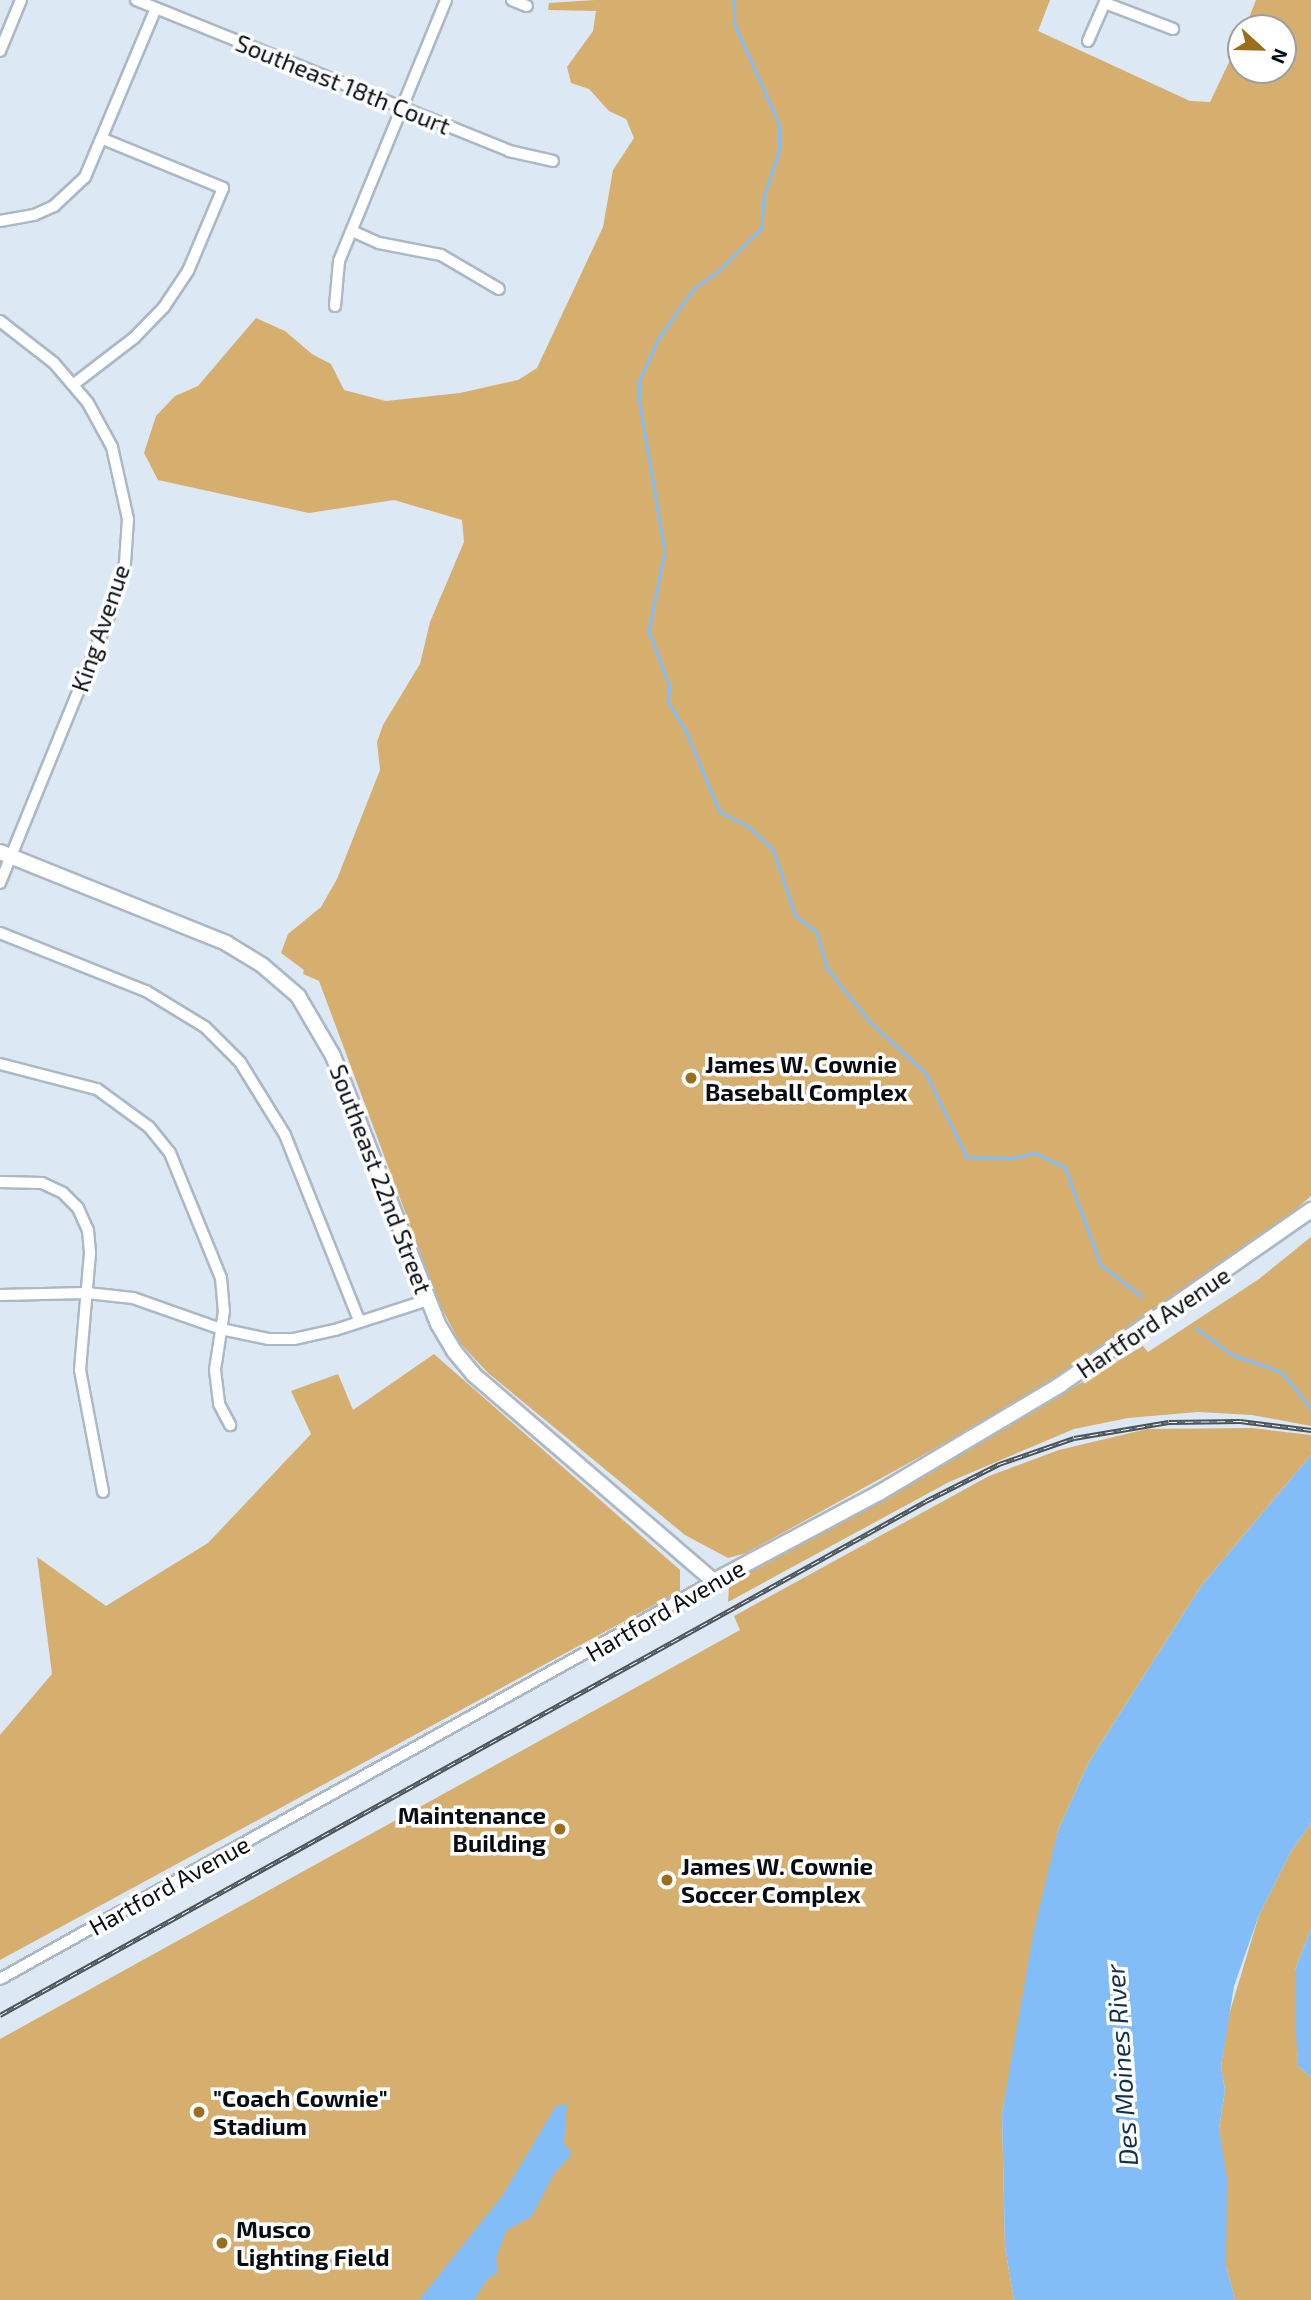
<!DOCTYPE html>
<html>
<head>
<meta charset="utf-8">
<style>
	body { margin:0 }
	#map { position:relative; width:1311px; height:2300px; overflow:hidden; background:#dce8f4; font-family:"Exo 2",sans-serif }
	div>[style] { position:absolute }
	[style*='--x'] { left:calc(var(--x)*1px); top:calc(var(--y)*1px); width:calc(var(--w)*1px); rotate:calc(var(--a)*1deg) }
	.green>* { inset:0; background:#d6ae6e }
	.water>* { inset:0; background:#83bdf7 }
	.stream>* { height:2.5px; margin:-1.25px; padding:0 1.25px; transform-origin:1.25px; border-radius:1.25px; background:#83bdf7 }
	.roads { filter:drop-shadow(2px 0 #acb8c4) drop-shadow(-2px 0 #acb8c4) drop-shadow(0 2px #acb8c4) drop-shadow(0 -2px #acb8c4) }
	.minor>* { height:10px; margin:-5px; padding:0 5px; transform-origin:5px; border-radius:5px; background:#fff }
	.tertiary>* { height:14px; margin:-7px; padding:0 7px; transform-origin:7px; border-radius:7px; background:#fff }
	.rail>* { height:5px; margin-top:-2.5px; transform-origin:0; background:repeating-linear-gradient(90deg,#fff 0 8px,#4b5258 0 16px); box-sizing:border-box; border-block:2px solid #4b5258 }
	.dots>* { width:19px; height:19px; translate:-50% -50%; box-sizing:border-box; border:4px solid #fff; border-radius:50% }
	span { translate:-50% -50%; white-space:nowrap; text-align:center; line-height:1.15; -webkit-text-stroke:7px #fff; paint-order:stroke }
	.street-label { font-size:24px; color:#090d11 }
	.poi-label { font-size:24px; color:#090d11; font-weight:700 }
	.left { translate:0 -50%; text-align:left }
	.right { translate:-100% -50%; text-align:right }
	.water-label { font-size:26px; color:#11304c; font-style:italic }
	.north { position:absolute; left:1227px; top:14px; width:70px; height:70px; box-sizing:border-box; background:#fff; border:2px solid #9d9ea0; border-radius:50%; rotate:112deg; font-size:19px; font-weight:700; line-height:28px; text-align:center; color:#090d11 }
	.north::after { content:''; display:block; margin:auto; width:24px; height:32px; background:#9a6e1d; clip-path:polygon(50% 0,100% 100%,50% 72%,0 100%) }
</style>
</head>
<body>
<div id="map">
	<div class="green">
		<i style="clip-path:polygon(595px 0,1050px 0,1038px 31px,1190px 101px,1210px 102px,1241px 37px,1241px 70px,1283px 70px,1283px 28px,1245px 28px,1256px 0,1311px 0,1311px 1196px,1264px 1236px,1154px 1316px,1017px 1403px,746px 1553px,728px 1558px,685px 1535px,488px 1373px,460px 1343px,439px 1303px,319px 981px,303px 974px,304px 970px,281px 953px,288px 934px,321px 907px,337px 879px,380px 770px,377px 742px,383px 725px,420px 664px,430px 622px,464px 542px,462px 520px,394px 500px,309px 513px,158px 480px,144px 453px,156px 416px,175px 396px,198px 386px,256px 318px,285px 331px,312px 354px,331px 364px,344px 390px,386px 401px,460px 393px,518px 380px,537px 368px,603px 227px,613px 170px,634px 138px,626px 119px,609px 111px,589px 89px,571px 83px,567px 67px,593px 31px,596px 11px,548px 10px,549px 3px)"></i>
		<i style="clip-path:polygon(1311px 1237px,1311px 1426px,1252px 1415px,1198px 1412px,1128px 1418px,1074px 1429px,949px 1482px,728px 1602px,729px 1585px,741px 1577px,947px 1463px,1143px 1346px,1148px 1352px,1259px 1279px)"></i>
		<i style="clip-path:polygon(434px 1354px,680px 1570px,680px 1591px,0 1960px,0 1735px,52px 1674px,37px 1557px,106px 1606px,208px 1543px,311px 1434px,291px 1391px,338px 1374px,353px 1410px)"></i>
		<i style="clip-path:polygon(1252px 1428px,1311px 1435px,1311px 1455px,1201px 1586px,1089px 1762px,1058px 1830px,1002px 2113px,1005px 2247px,1014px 2300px,0 2300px,0 2039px,740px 1630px,734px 1616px,989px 1476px,1059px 1450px,1147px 1429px)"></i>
		<i style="clip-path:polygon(1311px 1823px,1311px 1928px,1295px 1970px,1298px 2066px,1311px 2077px,1311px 2300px,1235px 2300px,1226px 2266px,1219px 2129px,1225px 2090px,1221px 2067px,1228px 2018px,1259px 1915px,1290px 1853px)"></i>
	</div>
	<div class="water">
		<i style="clip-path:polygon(1311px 1455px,1311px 1823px,1290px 1853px,1259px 1915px,1234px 1986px,1221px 2067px,1225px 2090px,1219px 2129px,1227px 2178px,1226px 2266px,1235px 2300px,1014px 2300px,1005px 2247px,1002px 2113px,1034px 1930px,1058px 1830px,1089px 1762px,1201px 1586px)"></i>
		<i style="clip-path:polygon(1311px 1928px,1311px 2077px,1298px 2066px,1295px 2015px,1295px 1970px)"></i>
		<i style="clip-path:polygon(567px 2104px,564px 2143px,572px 2154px,554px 2174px,532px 2216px,506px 2231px,496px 2259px,498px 2272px,487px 2280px,474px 2300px,419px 2300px,502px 2196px,556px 2106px)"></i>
	</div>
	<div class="stream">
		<i style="--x:734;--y:0;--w:25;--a:88"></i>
		<i style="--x:735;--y:25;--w:107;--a:65.8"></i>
		<i style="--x:779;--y:123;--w:26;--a:88"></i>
		<i style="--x:780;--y:149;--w:52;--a:108.1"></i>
		<i style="--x:764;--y:198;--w:30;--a:94"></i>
		<i style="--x:762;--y:228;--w:61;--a:135"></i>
		<i style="--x:719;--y:271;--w:32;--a:144"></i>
		<i style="--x:693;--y:290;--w:61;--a:125"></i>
		<i style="--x:658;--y:340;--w:44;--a:114.2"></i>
		<i style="--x:640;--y:380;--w:18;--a:93"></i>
		<i style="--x:639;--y:398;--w:155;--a:80.4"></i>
		<i style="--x:665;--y:551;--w:82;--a:101.3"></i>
		<i style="--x:649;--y:631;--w:60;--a:69.4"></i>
		<i style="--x:670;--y:687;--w:14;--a:98"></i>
		<i style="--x:668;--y:701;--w:37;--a:59"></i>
		<i style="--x:687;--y:733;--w:86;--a:67.3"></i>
		<i style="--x:720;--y:812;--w:31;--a:27"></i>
		<i style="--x:748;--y:826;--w:34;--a:43"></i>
		<i style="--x:773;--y:849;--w:71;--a:71.1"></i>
		<i style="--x:796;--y:916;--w:26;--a:37"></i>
		<i style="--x:817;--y:932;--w:37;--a:74"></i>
		<i style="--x:827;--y:968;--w:72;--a:51.2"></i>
		<i style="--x:872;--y:1024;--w:73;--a:42.2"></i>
		<i style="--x:926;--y:1073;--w:93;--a:64"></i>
		<i style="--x:967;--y:1157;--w:44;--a:1.3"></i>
		<i style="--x:1011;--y:1158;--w:25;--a:-12"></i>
		<i style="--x:1035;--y:1153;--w:33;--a:25"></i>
		<i style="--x:1065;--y:1167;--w:104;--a:69.8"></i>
		<i style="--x:1101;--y:1265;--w:51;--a:37.1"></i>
		<i style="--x:1196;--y:1328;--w:46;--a:36.1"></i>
		<i style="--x:1233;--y:1355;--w:52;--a:19.1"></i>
		<i style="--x:1282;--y:1372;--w:46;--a:51.1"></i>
	</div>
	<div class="roads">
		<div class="minor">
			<i style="--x:136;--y:0;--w:402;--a:22"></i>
			<i style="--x:509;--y:151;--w:45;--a:12.8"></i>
			<i style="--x:512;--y:0;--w:16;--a:22"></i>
			<i style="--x:1105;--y:3;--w:73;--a:20.9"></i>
			<i style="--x:1088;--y:41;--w:45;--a:-66.3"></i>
			<i style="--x:0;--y:51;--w:55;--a:-67.6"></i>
			<i style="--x:0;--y:221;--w:35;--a:-10"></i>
			<i style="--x:34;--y:215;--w:22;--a:-24"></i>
			<i style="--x:54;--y:206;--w:42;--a:-43.1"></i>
			<i style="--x:85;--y:177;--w:183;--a:-67.2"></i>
			<i style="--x:352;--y:231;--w:30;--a:24"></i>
			<i style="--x:379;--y:243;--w:63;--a:11"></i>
			<i style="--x:441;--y:255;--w:67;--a:30.4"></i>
			<i style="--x:335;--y:306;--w:45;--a:-84.9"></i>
			<i style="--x:339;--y:261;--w:282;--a:-67.7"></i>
			<i style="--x:0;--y:321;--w:68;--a:37.9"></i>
			<i style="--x:54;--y:363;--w:52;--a:49.6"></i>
			<i style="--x:88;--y:403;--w:50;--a:61.4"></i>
			<i style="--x:112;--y:447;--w:74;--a:77.5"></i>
			<i style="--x:128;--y:519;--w:44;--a:93.9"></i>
			<i style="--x:125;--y:563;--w:45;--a:105.6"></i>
			<i style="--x:113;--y:606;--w:299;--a:112.2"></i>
			<i style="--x:74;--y:384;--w:76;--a:-37.5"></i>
			<i style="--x:134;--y:338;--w:43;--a:-45.9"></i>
			<i style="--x:164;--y:307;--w:43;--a:-56.3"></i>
			<i style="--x:188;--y:271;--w:90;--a:-67.1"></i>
			<i style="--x:223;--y:188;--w:130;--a:-157.8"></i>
			<i style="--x:0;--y:933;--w:157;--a:21.7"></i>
			<i style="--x:146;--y:991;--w:69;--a:31.4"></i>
			<i style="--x:205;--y:1027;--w:49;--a:45"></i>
			<i style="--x:240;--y:1062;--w:86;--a:58.3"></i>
			<i style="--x:285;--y:1135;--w:199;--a:68.2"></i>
			<i style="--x:0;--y:1064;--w:100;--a:14.5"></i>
			<i style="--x:97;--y:1089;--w:64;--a:36.2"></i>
			<i style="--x:149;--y:1127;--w:33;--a:51"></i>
			<i style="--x:170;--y:1153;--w:135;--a:67.8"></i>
			<i style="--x:221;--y:1278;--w:33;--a:85"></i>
			<i style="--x:224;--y:1311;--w:60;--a:98.7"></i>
			<i style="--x:215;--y:1370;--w:34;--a:83"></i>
			<i style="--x:219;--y:1404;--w:24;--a:62"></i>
			<i style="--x:0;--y:1182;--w:42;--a:1.4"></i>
			<i style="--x:42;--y:1183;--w:23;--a:25"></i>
			<i style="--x:63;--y:1193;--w:21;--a:45"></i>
			<i style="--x:78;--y:1208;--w:24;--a:66"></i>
			<i style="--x:88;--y:1230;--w:23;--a:85"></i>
			<i style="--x:90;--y:1253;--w:117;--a:94.9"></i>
			<i style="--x:80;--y:1370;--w:124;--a:79.3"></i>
			<i style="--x:0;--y:1295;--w:87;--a:-1.3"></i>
			<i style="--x:87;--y:1293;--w:46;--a:6.2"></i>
			<i style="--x:133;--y:1298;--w:93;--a:19.4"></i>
			<i style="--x:221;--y:1329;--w:48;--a:12"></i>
			<i style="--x:268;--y:1339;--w:26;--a:0"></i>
			<i style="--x:294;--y:1339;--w:42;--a:-12.4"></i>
			<i style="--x:335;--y:1330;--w:98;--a:-17.9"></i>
			<i style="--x:0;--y:1979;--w:817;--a:-29.14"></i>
		</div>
		<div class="tertiary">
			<i style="--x:0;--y:852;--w:244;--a:21.9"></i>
			<i style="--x:226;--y:943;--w:42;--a:31.4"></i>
			<i style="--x:262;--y:965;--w:48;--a:40.7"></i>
			<i style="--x:298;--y:996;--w:69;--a:59.7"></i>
			<i style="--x:333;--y:1056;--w:288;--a:68.6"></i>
			<i style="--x:438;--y:1324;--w:31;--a:59"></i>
			<i style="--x:454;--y:1351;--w:30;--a:50"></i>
			<i style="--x:473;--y:1374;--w:318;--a:40.7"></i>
			<i style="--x:714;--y:1581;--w:187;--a:-28.1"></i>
			<i style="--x:879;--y:1493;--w:211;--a:-30.8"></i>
			<i style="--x:1060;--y:1385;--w:306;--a:-34.9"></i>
		</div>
	</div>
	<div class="rail">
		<i style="--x:0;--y:2015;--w:1059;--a:-29.03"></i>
		<i style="--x:926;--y:1501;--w:82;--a:-26.9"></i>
		<i style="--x:999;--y:1464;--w:79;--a:-19.1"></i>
		<i style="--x:1074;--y:1438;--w:96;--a:-9.6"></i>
		<i style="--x:1169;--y:1422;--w:71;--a:-0.8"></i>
		<i style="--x:1240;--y:1421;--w:72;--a:7.2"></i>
	</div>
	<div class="dots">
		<i style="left:691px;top:1078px;background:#9a6e1d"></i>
		<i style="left:560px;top:1829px;background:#9a6e1d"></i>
		<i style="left:667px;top:1880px;background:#9a6e1d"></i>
		<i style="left:199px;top:2112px;background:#9a6e1d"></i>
		<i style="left:222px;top:2243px;background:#9a6e1d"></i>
	</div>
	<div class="street-label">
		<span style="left:343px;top:84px;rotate:22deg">Southeast 18th Court</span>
		<span style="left:100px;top:628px;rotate:-71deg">King Avenue</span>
		<span style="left:381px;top:1179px;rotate:69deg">Southeast 22nd Street</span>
		<span style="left:1153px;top:1322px;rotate:-34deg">Hartford Avenue</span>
		<span style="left:665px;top:1610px;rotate:-30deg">Hartford Avenue</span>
		<span style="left:169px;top:1885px;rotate:-29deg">Hartford Avenue</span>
	</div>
	<div class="poi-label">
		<span class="left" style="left:705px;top:1078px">James W. Cownie<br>Baseball Complex</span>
		<span class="right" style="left:546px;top:1829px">Maintenance<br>Building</span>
		<span class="left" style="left:681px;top:1880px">James W. Cownie<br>Soccer Complex</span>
		<span class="left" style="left:213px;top:2112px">"Coach Cownie"<br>Stadium</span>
		<span class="left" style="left:236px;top:2243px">Musco<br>Lighting Field</span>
	</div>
	<div class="water-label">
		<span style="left:1121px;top:2065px;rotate:-94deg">Des Moines River</span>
	</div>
	<div class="north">N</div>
</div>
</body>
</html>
